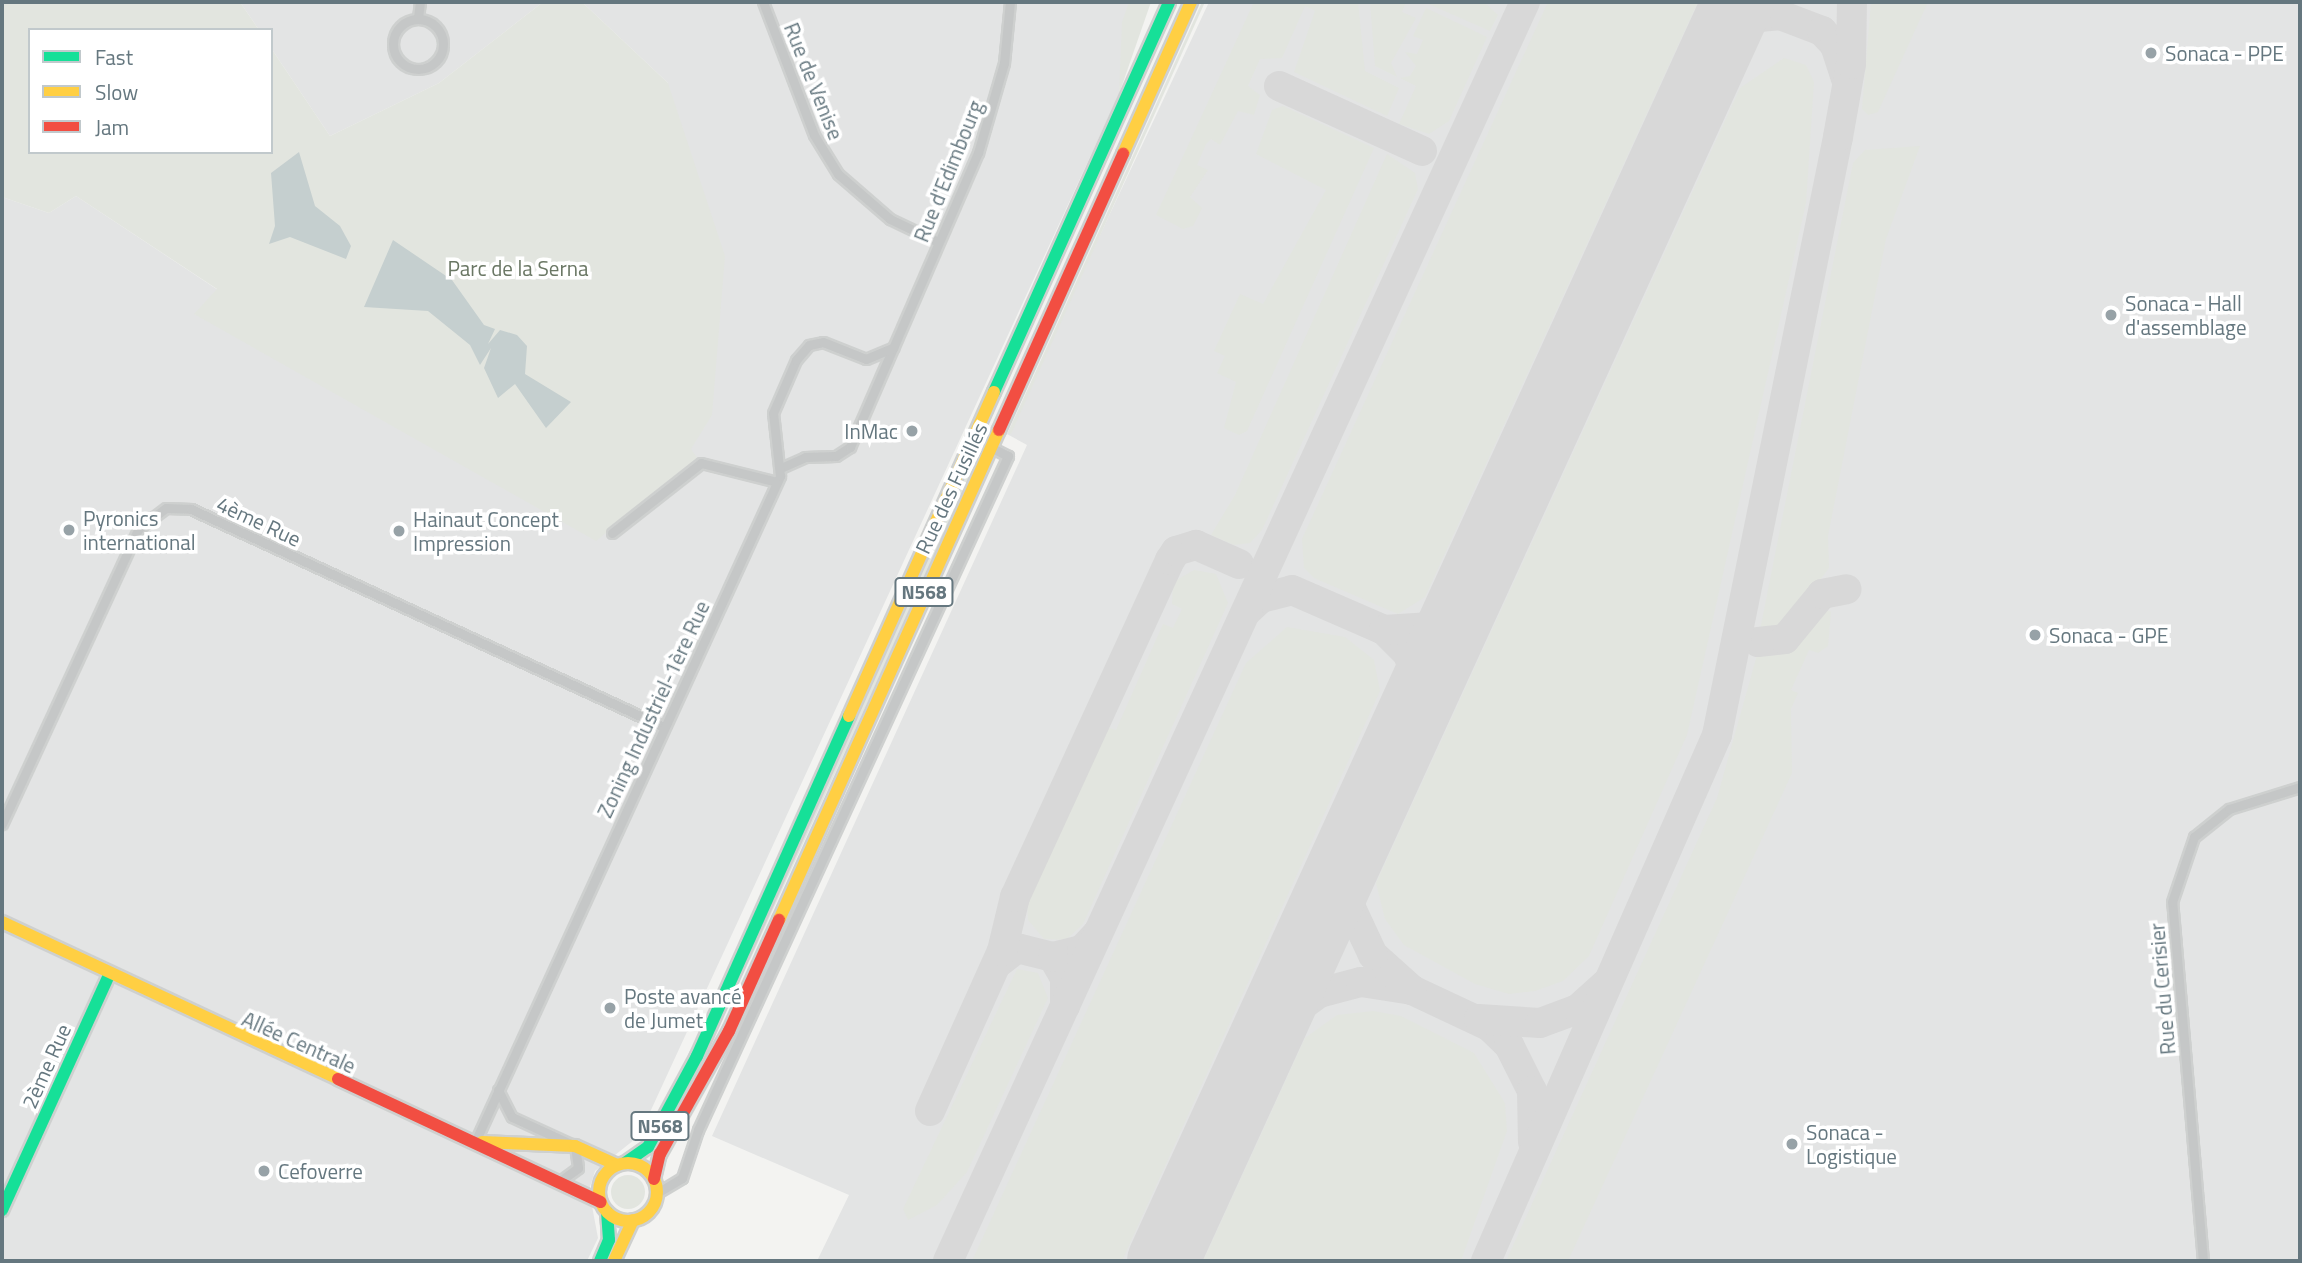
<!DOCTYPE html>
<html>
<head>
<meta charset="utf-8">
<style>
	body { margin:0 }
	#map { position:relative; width:2302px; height:1263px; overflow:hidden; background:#f3f3f1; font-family:"Titillium Web",sans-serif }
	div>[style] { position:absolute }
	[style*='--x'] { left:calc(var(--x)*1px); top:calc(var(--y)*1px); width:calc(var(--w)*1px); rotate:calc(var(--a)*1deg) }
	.built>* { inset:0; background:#e3e4e4 }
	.green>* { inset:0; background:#e2e5df }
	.round { border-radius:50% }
	.water>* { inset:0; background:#c5cfcf }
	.taxiway>* { height:30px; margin:-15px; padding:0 15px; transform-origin:15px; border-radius:15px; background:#d8d8d8 }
	.runway>* { height:72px; margin:-36px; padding:0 36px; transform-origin:36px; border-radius:36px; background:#d8d8d8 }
	.roads { filter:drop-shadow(2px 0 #ced0cf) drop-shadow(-2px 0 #ced0cf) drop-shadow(0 2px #ced0cf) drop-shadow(0 -2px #ced0cf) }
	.street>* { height:9px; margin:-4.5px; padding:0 4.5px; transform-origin:4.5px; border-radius:4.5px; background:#c5c7c7 }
	.street>.ring { margin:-4.5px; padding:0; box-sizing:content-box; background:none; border:9px solid #c5c7c7; border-radius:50% }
	.fast>* { height:12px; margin:-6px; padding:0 6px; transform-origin:6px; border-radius:6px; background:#16e098 }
	.slow>* { height:12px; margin:-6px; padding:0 6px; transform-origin:6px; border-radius:6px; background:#ffcf43 }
	.slow>.ring { margin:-6px; padding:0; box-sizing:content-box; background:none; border:12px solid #ffcf43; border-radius:50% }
	.jam>* { height:12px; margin:-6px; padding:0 6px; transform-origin:6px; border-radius:6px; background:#f24e42 }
	.dots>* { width:19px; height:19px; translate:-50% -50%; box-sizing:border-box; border:4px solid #fff; border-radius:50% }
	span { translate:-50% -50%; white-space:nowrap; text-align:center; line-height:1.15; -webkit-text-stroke:7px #fff; paint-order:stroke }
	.shield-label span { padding:2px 5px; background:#fff; border:2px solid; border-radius:5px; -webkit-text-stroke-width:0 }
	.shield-label { font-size:19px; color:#65777f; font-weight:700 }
	.poi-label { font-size:21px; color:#65777f }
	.left { translate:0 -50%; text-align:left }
	.right { translate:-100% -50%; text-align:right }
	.street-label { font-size:21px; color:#65777f }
	.park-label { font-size:21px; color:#6a7764 }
	.frame { position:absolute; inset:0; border:4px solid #65777f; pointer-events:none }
	.legend { position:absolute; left:28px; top:28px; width:245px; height:126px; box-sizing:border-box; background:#fff; border:2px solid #c1c9cc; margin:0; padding:9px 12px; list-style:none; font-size:21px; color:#65777f }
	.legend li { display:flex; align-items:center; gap:14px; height:35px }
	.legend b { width:35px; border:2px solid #c1c9cc }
</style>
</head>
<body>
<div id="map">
	<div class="built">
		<i style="clip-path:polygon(240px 2px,543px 2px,439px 83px,330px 136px,271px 48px,271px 30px,259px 30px)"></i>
		<i style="clip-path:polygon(582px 2px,1129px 2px,1119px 94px,639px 1136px,595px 1171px,589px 1190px,598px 1238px,587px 1261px,2px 1261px,2px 197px,49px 213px,76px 196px,218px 290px,195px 315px,668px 83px)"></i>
		<i style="clip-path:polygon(1209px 2px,2300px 2px,2300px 1261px,817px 1261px,849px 1195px,712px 1136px,1027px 445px,1007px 434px)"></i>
	</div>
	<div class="green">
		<i style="clip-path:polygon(2px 2px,240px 2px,259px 30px,30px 30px,30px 152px,271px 152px,271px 48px,330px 136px,439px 83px,543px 2px,582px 2px,668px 83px,725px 256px,712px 415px,691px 449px,698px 459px,596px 541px,194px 314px,217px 289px,76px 196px,49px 213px,2px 197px)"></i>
		<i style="clip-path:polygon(1129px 2px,1151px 2px,1119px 94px,1122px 22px)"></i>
		<i style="clip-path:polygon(1202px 2px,1205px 2px,1011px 434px,1008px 433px)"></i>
		<i style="clip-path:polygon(1254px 2px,1358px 2px,1365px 71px,1399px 88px,1387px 116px,1294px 72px,1315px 11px,1305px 6px,1282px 58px,1260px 59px,1248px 86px,1260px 95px,1254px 115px,1238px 111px,1220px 145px,1211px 139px,1206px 144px,1197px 165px,1208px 170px,1190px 197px,1202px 208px,1193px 226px,1183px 229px,1156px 215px)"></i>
		<i style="clip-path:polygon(1370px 2px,1406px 2px,1402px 12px,1416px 18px,1391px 63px,1397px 77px,1375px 66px)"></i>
		<i style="clip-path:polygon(1424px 2px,1484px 2px,1498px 15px,1490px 31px)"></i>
		<i style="clip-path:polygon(1548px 2px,1698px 2px,1425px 597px,1398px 614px,1314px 578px,1304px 568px,1302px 539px)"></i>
		<i style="clip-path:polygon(1871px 2px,1928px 2px,1878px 112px,1868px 115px,1862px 109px)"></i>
		<i style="clip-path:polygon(1426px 8px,1487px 37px,1449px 121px,1429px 134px,1399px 124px,1416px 86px,1400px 78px,1410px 76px,1416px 66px,1405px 52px,1417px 54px,1423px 40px,1413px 36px)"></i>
		<i style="clip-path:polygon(1784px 58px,1806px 65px,1814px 82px,1806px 203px,1687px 735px,1589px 956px,1563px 981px,1535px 991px,1509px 994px,1475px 984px,1404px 945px,1385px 919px,1376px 883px,1740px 88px)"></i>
		<i style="clip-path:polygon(1283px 106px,1374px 148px,1247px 431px,1239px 435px,1224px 428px,1236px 382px,1217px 373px,1225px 356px,1214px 351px,1240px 294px,1263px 304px,1326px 190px,1256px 154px,1272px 110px)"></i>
		<i style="clip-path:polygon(1920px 146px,1886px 239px,1828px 536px,1829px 568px,1784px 628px,1760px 630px,1853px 163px,1865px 150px)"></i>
		<i style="clip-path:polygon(1387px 154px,1415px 173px,1418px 189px,1262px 530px,1250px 543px,1234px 545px,1211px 535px,1235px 495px)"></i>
		<i style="clip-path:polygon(986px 427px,992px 429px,750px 960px,745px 958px)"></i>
		<i style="clip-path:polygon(1194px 570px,1216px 574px,1228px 603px,1083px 924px,1066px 940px,1044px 939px,1028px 920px,1027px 901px,1107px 727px,1116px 730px,1163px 624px,1173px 628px,1182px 609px,1172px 604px,1173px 582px)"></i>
		<i style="clip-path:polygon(1822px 607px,1831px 612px,1828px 646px,1818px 653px,1809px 650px,1791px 690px,1798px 693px,1791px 709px,1792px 773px,1568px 1261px,1506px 1261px,1717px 798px,1757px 655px,1793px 645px)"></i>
		<i style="clip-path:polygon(1287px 627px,1345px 637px,1374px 660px,1380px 691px,1122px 1261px,972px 1261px,1246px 663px)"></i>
		<i style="clip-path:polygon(1017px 969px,1038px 973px,1048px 998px,967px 1172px,937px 1205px,908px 1220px,903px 1209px)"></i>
		<i style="clip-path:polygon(1373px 1011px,1401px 1016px,1474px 1053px,1505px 1103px,1507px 1131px,1461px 1261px,1203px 1261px,1305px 1038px,1337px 1015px)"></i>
		<i class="round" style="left:611px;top:1175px;width:34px;height:34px"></i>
	</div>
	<div class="water">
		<i style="clip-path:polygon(299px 152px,315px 206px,340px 226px,351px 246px,346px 259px,290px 237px,269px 244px,275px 226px,271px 173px)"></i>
		<i style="clip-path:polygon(393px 240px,452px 280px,484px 325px,495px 329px,488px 344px,500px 330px,517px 335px,527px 346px,525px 374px,571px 402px,546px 428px,515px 384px,498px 398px,484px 368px,491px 348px,480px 365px,470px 345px,428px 311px,364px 307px)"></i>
	</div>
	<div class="taxiway">
		<i style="--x:1703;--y:77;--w:52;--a:-57.5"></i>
		<i style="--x:1731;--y:33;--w:32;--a:-30"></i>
		<i style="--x:1759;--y:17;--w:21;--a:-5"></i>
		<i style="--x:1780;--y:15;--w:45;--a:20.9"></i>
		<i style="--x:1822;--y:31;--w:19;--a:47"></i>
		<i style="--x:1835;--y:45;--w:35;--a:72"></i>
		<i style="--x:1279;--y:86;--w:157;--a:24.4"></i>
		<i style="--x:1246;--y:612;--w:21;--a:-43"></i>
		<i style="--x:1261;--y:598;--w:32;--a:-14"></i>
		<i style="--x:1292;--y:590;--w:100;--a:23.5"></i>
		<i style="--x:1758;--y:642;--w:27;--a:-6"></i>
		<i style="--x:1785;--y:639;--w:58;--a:-50.6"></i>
		<i style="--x:1822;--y:594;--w:25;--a:-11"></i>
		<i style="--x:1409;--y:722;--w:50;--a:-84.3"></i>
		<i style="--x:1414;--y:672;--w:19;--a:-108"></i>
		<i style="--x:1408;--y:654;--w:34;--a:-135"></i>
		<i style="--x:1384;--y:630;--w:47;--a:-3.7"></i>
		<i style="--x:1431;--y:627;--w:49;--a:-42.5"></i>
		<i style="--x:998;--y:963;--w:24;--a:-38"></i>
		<i style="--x:1017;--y:948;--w:37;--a:14"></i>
		<i style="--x:1412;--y:990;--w:85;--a:25.1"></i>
		<i style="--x:1489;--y:1026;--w:28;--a:44"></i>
		<i style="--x:1509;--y:1045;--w:51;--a:63.4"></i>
		<i style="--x:1532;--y:1091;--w:51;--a:88.9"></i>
		<i style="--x:1065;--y:1006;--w:28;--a:-90"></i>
		<i style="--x:1065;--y:978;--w:24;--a:-120"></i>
		<i style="--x:1053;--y:957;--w:30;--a:-14"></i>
		<i style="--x:1082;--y:950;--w:22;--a:-47"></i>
		<i style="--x:1479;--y:1019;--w:61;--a:3.8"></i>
		<i style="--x:1540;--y:1023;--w:40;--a:-20.2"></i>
		<i style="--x:1578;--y:1009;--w:40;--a:-42"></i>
		<i style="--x:1256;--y:1058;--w:45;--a:-56"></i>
		<i style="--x:1281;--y:1021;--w:47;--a:-36.4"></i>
		<i style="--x:1319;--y:993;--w:43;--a:-14.7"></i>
		<i style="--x:1361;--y:982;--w:52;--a:8.9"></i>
		<i style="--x:1412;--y:990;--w:52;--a:-138.1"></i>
		<i style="--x:1373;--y:955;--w:52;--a:-115.1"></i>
		<i style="--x:1351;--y:908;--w:41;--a:-91.4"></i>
		<i style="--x:1350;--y:867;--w:41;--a:-74.2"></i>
		<i style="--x:930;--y:1111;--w:175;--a:-65.8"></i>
		<i style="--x:1002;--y:951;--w:56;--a:-76.5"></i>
		<i style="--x:1015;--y:897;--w:371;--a:-65.3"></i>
		<i style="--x:1170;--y:560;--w:11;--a:-56"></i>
		<i style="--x:1176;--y:551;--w:21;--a:-17"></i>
		<i style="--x:1196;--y:545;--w:47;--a:23.8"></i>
		<i style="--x:948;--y:1261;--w:1385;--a:-65.38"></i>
		<i style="--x:1486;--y:1261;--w:574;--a:-66.29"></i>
		<i style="--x:1717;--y:735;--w:610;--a:-78.56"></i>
		<i style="--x:1838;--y:137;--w:74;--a:-79.9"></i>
		<i style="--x:1851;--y:64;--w:62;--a:-89.1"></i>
	</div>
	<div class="runway">
		<i style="--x:1163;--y:1261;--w:1384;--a:-65.45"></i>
	</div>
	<div class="roads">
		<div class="street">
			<i style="--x:763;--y:2;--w:142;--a:69"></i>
			<i style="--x:814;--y:135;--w:46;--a:58.4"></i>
			<i style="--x:838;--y:174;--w:69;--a:40.9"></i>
			<i style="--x:890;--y:219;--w:53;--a:25.6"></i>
			<i style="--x:418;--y:18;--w:16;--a:-83"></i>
			<i class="ring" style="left:393px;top:19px;width:41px;height:41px"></i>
			<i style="--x:783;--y:467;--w:24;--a:-24"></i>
			<i style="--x:805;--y:457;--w:31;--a:-2"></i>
			<i style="--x:836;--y:456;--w:17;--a:-33"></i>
			<i style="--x:850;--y:447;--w:321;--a:-66.5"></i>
			<i style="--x:978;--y:153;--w:94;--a:-73.9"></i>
			<i style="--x:1004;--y:63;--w:61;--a:-84.4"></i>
			<i style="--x:612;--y:533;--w:113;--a:-38.2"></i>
			<i style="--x:701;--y:463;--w:78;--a:14"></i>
			<i style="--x:2;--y:824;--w:325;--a:-65.2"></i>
			<i style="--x:138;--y:529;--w:35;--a:-37"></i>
			<i style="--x:166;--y:508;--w:25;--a:2"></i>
			<i style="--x:191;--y:509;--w:521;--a:24.74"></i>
			<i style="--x:498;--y:1090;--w:30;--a:63"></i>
			<i style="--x:512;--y:1117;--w:69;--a:24.7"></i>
			<i style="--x:575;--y:1146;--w:22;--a:82"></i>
			<i style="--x:578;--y:1168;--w:24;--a:144"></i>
			<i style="--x:475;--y:1142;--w:733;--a:-65.39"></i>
			<i style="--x:780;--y:476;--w:63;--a:-96.3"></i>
			<i style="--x:773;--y:413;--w:58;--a:-66.5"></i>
			<i style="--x:796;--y:360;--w:20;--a:-49"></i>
			<i style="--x:809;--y:345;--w:14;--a:-12"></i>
			<i style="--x:823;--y:342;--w:46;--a:21.6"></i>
			<i style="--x:866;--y:359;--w:30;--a:-23"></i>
			<i style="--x:657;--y:1193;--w:29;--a:-31"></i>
			<i style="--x:682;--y:1178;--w:51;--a:-71.6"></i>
			<i style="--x:698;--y:1130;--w:742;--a:-65.3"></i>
			<i style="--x:1008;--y:456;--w:20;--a:-153"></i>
			<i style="--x:2203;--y:1261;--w:360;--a:-94.9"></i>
			<i style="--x:2172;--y:902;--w:69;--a:-71.3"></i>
			<i style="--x:2194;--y:837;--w:45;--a:-38.7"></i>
			<i style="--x:2229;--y:809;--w:74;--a:-17.2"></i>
		</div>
		<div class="fast">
			<i style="--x:994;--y:392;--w:427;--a:-65.8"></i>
			<i style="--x:625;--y:1163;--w:28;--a:-35"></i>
			<i style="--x:648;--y:1147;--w:103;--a:-61.7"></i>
			<i style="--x:697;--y:1056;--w:372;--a:-65.9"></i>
			<i style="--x:2;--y:1210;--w:256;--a:-65.5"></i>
			<i style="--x:600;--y:1261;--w:23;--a:-67"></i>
			<i style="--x:609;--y:1240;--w:28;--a:-94"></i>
		</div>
		<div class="slow">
			<i style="--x:1123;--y:154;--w:167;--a:-65.9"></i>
			<i style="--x:849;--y:716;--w:355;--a:-65.9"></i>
			<i style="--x:779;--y:920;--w:537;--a:-65.82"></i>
			<i style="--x:2;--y:922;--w:371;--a:25"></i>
			<i style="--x:482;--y:1142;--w:93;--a:2.5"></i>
			<i style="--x:575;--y:1146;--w:46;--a:24.3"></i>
			<i class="ring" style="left:599px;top:1163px;width:46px;height:46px"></i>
			<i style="--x:614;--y:1261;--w:45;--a:-65.1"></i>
		</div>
		<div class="jam">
			<i style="--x:999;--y:430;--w:303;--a:-65.8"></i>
			<i style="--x:338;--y:1079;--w:290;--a:25.1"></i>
			<i style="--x:654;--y:1179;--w:26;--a:-77"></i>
			<i style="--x:660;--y:1154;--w:141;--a:-60.7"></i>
			<i style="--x:729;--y:1031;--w:122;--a:-65.8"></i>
		</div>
	</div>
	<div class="dots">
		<i style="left:2151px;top:53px;background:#97a2a7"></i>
		<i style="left:2111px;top:315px;background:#97a2a7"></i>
		<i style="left:912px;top:431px;background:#97a2a7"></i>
		<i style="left:69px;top:530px;background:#97a2a7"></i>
		<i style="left:399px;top:531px;background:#97a2a7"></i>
		<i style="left:2035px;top:635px;background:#97a2a7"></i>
		<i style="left:610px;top:1008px;background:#97a2a7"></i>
		<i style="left:1792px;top:1144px;background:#97a2a7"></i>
		<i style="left:264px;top:1171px;background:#97a2a7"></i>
	</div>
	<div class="shield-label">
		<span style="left:924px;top:592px">N568</span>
		<span style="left:660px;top:1126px">N568</span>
	</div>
	<div class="poi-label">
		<span class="left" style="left:2165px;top:53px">Sonaca - PPE</span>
		<span class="left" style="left:2125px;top:315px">Sonaca - Hall<br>d'assemblage</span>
		<span class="right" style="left:898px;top:431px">InMac</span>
		<span class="left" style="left:83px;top:530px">Pyronics<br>international</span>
		<span class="left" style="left:413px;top:531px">Hainaut Concept<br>Impression</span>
		<span class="left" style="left:2049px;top:635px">Sonaca - GPE</span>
		<span class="left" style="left:624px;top:1008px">Poste avancé<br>de Jumet</span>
		<span class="left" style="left:1806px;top:1144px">Sonaca -<br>Logistique</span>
		<span class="left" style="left:278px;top:1171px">Cefoverre</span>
	</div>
	<div class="street-label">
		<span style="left:814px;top:81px;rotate:68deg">Rue de Venise</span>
		<span style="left:948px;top:171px;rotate:-68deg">Rue d'Edimbourg</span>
		<span style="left:951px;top:488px;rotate:-65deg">Rue des Fusillés</span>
		<span style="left:259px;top:521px;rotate:25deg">4ème Rue</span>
		<span style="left:653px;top:709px;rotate:-65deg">Zoning Industriel-1ère Rue</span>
		<span style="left:2162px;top:989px;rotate:-95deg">Rue du Cerisier</span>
		<span style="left:299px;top:1042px;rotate:24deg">Allée Centrale</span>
		<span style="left:46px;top:1066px;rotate:-66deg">2ème Rue</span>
	</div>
	<div class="park-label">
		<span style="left:518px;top:268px">Parc de la Serna</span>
	</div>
	<div class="frame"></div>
	<ul class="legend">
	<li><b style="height:9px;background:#16e098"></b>Fast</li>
	<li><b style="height:9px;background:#ffcf43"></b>Slow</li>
	<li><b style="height:9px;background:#f24e42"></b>Jam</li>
	</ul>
</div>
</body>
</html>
